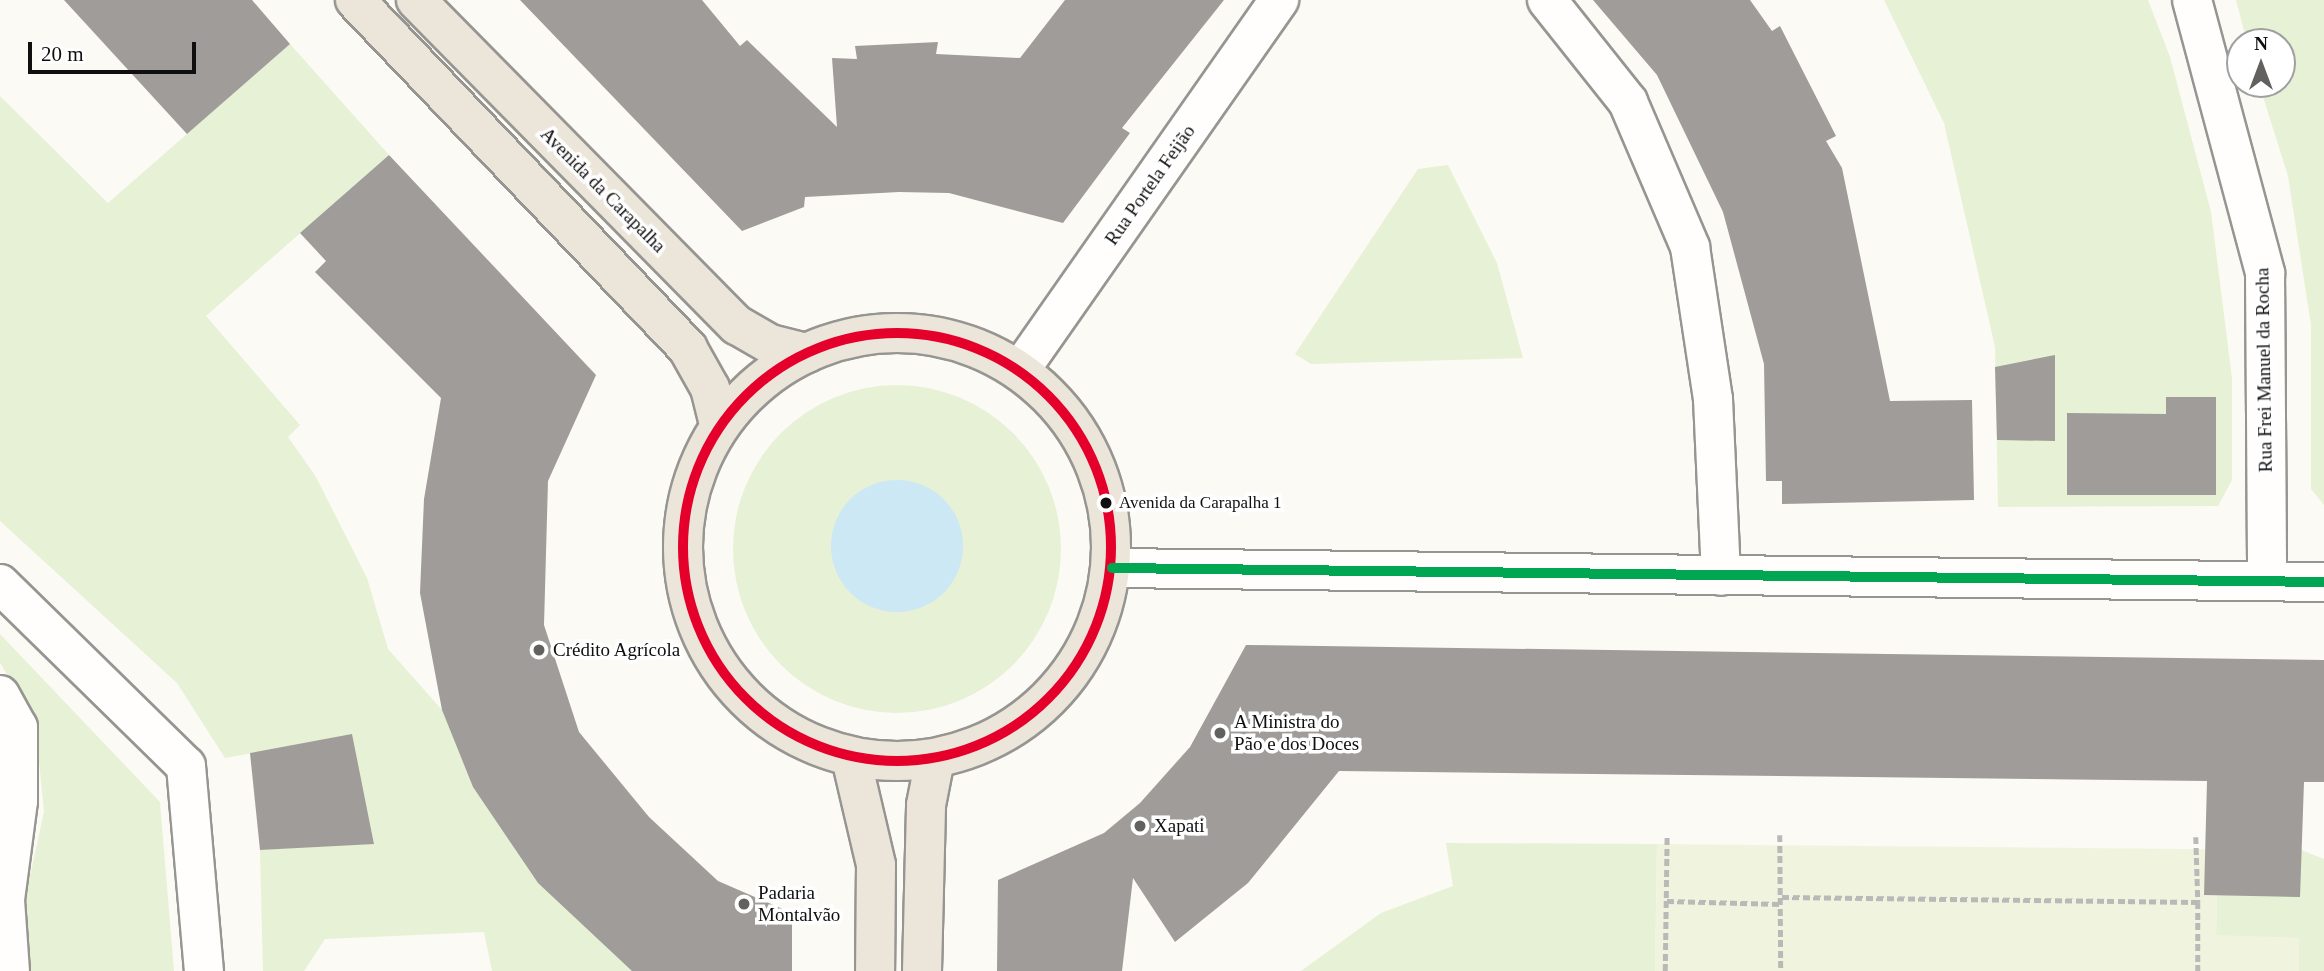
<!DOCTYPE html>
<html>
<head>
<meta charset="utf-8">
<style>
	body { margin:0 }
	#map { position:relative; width:2324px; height:971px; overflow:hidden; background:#fcfaf4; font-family:Georgia,serif }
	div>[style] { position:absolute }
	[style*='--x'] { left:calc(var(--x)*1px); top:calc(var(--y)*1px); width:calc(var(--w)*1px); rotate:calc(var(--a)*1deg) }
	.green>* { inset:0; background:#e7f1d5 }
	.round { border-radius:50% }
	.pitch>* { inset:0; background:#f0f4df }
	.water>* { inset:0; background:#cce8f5 }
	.building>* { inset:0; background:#9f9c99 }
	.path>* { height:4.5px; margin-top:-2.25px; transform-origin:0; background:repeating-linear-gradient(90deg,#b9b9b8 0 7px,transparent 0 10.5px) }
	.roads { filter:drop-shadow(2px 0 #969592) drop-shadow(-2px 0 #969592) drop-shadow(0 2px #969592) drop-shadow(0 -2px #969592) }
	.minor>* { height:38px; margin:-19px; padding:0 19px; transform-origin:19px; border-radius:19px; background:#fffefd }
	.major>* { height:38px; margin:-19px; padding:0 19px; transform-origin:19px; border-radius:19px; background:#ece6da }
	.major>.ring { margin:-19px; padding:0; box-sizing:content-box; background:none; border:38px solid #ece6da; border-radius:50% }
	.bus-1>* { height:10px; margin:-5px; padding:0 5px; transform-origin:5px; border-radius:5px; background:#e4002b }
	.bus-1>.ring { margin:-5px; padding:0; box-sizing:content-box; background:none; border:10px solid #e4002b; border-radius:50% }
	.bus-2>* { height:10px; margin:-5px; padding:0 5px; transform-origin:5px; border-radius:5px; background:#00a651 }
	.dots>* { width:19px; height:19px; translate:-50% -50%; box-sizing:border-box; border:4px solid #fff; border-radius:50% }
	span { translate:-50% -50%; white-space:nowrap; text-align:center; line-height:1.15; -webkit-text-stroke:7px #fff; paint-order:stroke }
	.bus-label { font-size:17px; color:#0f0f0f }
	.left { translate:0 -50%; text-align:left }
	.street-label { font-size:19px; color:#0f0f0f }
	.poi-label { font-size:19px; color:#0f0f0f }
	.north { position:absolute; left:2226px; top:28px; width:70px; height:70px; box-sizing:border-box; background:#fff; border:2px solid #9f9f9f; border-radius:50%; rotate:0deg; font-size:19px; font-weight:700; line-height:28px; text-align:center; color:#0f0f0f }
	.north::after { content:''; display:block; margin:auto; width:24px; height:32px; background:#62615f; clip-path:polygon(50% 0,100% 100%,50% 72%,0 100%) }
	.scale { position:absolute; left:28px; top:42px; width:168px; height:32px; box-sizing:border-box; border:4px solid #0f0f0f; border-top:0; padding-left:9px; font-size:21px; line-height:24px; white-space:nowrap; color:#0f0f0f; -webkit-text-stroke:5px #fff; paint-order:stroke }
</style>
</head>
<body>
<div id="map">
	<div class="green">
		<i style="clip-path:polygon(1884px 0,2148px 0,2170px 57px,2211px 212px,2232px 378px,2232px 480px,2218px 506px,1998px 507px,1995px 347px,1944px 123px)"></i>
		<i style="clip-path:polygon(2236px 0,2324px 0,2324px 505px,2311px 489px,2311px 325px,2288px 176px,2259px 84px,2282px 84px,2282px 42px,2247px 42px)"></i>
		<i style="clip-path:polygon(290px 44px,389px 155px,206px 316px,300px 425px,288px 437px,316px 477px,367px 578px,388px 649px,442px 710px,473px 787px,538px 883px,637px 971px,492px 971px,484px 932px,325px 939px,304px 971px,263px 971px,260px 850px,374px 843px,352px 735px,225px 758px,177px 683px,0 521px,0 96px,108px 203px)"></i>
		<i style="clip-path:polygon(1448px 165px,1497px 263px,1523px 358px,1311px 364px,1295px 354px,1418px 169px)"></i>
		<i class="round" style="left:733px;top:385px;width:328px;height:328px"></i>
		<i style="clip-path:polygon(0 634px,160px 802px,174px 971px,22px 971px,27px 890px,44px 812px,35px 720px,0 663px)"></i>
		<i style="clip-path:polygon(1446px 843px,1657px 844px,1655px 971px,1301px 971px,1381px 913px,1453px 886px)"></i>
		<i style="clip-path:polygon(2301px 850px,2324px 859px,2324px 971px,2299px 971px,2299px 938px,2216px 936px,2217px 895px)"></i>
	</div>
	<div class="pitch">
		<i style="clip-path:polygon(1657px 844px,2301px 850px,2217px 895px,2216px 935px,2299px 938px,2299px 971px,1655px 971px)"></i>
	</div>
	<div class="water">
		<i class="round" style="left:831px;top:480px;width:132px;height:132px"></i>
	</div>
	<div class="building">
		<i style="clip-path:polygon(64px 0,252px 0,290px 44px,187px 134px)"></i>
		<i style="clip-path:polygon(520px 0,702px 0,740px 46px,747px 40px,837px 127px,832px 58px,857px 59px,855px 46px,938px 42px,936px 54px,1020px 58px,1065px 0,1224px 0,1122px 128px,1130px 133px,1063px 223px,949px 193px,899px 192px,805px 197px,804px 207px,742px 231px)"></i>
		<i style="clip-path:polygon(1593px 0,1750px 0,1772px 31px,1780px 26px,1836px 136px,1826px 141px,1842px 168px,1890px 401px,1972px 400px,1974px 500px,1782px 504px,1782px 481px,1766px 481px,1764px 364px,1723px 212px,1657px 75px)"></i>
		<i style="clip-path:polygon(389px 155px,596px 375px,548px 481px,544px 625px,579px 732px,649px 817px,718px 881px,792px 913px,792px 971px,632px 971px,538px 883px,473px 787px,442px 710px,420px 593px,424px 499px,441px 398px,315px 272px,326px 261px,300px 233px)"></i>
		<i style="clip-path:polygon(2055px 355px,2055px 441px,1997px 440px,1995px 367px)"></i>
		<i style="clip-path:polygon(2166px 397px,2216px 397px,2216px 495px,2067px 495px,2067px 413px,2166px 414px)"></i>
		<i style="clip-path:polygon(1246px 645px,2324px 660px,2324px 782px,2304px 782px,2300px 897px,2204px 895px,2207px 781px,1339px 771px,1248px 883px,1175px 942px,1133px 878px,1122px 971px,997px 971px,998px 880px,1104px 833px,1140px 803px,1190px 747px)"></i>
		<i style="clip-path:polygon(352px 734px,374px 844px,260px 850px,250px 753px)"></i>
	</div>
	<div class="path">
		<i style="--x:1780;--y:835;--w:136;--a:89.6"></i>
		<i style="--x:2196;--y:837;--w:65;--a:88.2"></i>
		<i style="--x:1782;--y:897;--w:416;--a:0.7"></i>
		<i style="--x:2198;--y:902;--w:69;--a:90"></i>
		<i style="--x:1667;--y:901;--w:115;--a:1.5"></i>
		<i style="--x:1665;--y:971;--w:136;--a:-89.2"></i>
	</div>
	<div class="roads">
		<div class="minor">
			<i style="--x:1547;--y:0;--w:130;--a:51.5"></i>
			<i style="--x:1628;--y:102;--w:158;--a:66.8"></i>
			<i style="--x:1690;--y:247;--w:154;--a:81.4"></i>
			<i style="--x:1713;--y:399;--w:177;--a:87.4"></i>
			<i style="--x:2192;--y:0;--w:283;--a:75"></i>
			<i style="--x:2265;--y:273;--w:308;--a:89.6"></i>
			<i style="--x:1020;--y:370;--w:452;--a:-55"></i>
			<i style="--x:1112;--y:568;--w:1212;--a:0.66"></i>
			<i style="--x:0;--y:584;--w:260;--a:44.4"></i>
			<i style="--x:186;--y:766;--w:206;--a:85"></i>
			<i style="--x:0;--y:695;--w:37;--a:61"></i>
			<i style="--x:18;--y:727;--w:74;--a:90"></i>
			<i style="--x:18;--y:801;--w:100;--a:97.5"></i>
			<i style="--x:5;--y:900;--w:71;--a:86"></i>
		</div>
		<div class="major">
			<i style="--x:355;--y:0;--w:482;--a:46.3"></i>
			<i style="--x:688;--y:349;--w:45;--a:60.6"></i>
			<i style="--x:710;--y:388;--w:38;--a:76"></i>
			<i style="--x:416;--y:0;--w:457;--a:45.4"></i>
			<i style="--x:737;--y:325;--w:38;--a:30"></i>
			<i style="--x:770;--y:344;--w:38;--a:14"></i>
			<i class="ring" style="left:683px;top:333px;width:390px;height:390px"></i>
			<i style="--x:851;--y:758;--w:110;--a:76.8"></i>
			<i style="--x:876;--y:865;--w:106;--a:90.5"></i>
			<i style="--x:922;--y:971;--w:166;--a:-88.6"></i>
			<i style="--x:926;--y:805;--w:47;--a:-78.9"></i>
		</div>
	</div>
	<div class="bus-1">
		<i class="ring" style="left:683px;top:333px;width:418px;height:418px"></i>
	</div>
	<div class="bus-2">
		<i style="--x:1112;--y:568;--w:1212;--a:0.66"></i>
	</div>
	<div class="dots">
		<i style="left:1106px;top:503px;background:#0f0f0f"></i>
		<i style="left:539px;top:650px;background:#62615f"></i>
		<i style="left:1220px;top:733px;background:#62615f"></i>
		<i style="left:1140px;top:826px;background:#62615f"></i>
		<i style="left:744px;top:904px;background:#62615f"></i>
	</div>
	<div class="bus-label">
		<span class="left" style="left:1119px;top:503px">Avenida da Carapalha 1</span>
	</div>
	<div class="street-label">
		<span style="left:1150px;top:185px;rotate:-55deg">Rua Portela Feijão</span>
		<span style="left:603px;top:190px;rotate:45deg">Avenida da Carapalha</span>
		<span style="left:2264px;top:370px;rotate:-91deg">Rua Frei Manuel da Rocha</span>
	</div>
	<div class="poi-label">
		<span class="left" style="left:553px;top:650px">Crédito Agrícola</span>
		<span class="left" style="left:1234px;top:733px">A Ministra do<br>Pão e dos Doces</span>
		<span class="left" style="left:1154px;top:826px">Xapati</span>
		<span class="left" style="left:758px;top:904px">Padaria<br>Montalvão</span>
	</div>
	<div class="north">N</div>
	<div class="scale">20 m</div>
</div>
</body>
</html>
